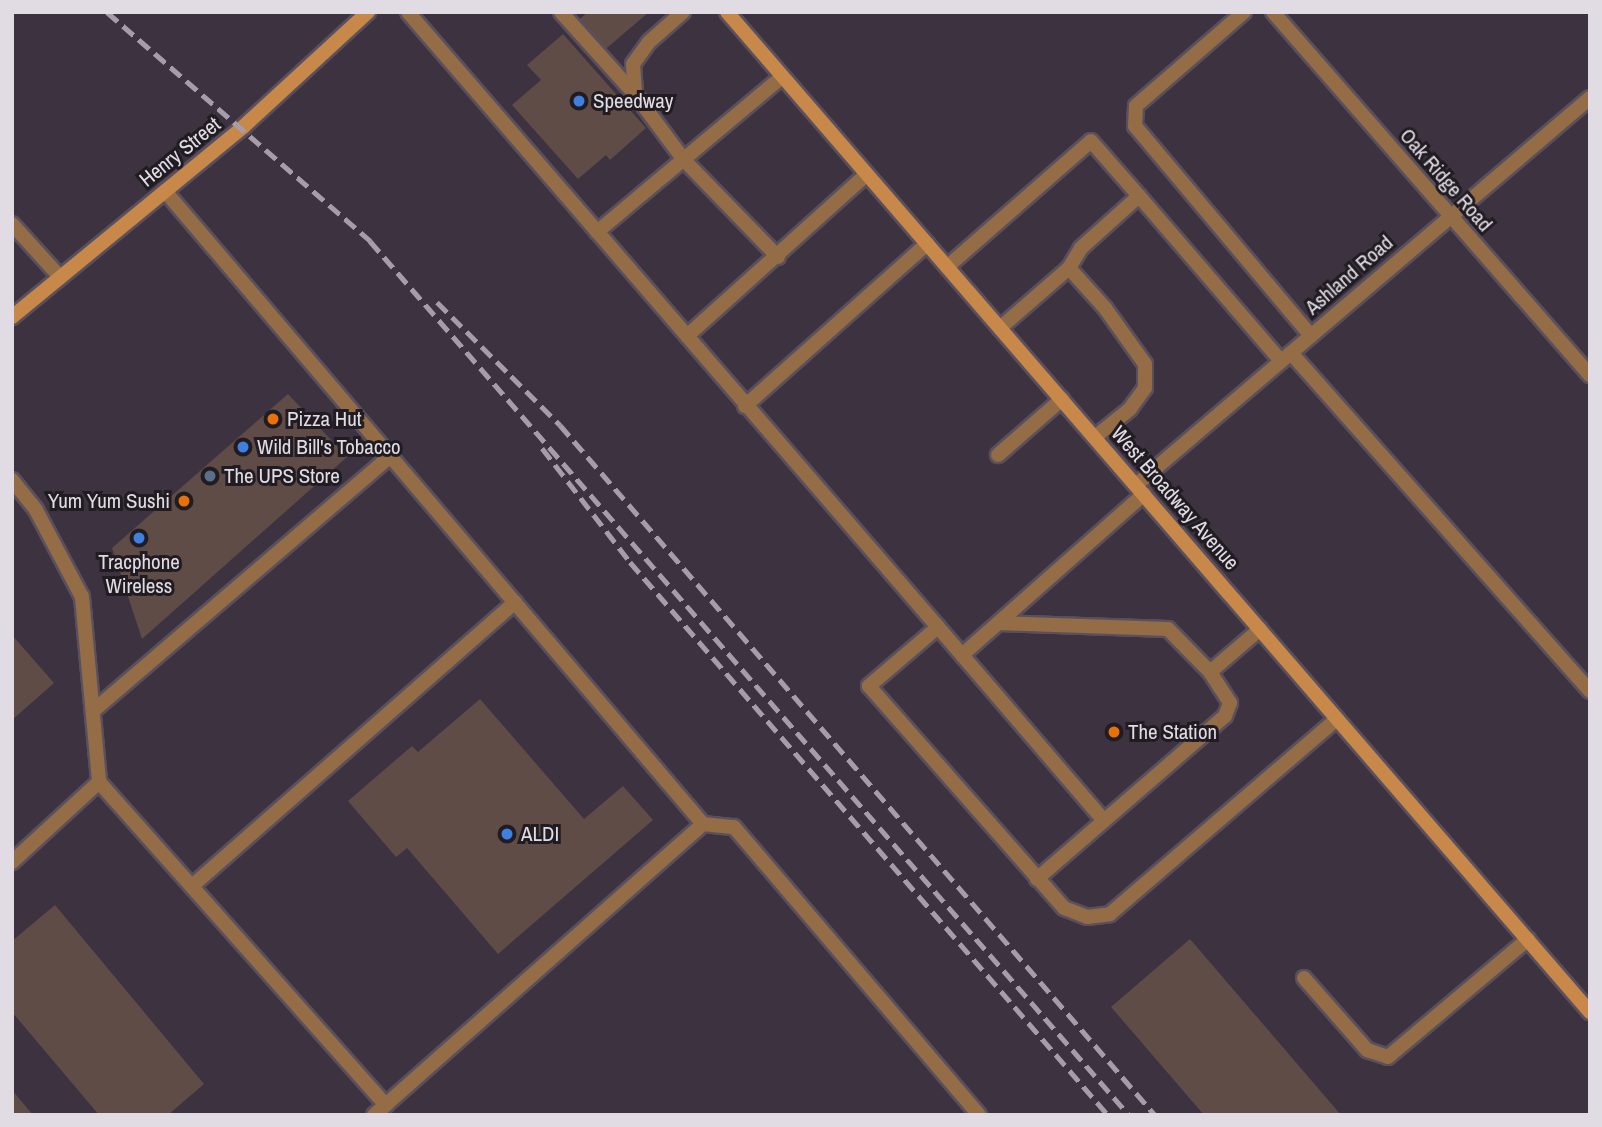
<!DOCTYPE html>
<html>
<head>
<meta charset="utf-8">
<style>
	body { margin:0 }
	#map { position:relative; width:1602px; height:1127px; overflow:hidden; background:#3c3240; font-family:"Archivo Narrow",sans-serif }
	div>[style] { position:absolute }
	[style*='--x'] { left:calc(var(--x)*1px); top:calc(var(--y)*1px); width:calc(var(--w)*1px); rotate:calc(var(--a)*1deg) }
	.building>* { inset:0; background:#5f4c47 }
	.roads { filter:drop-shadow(2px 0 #5a505d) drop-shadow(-2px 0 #5a505d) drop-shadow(0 2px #5a505d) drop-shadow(0 -2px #5a505d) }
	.lane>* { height:14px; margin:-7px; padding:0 7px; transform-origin:7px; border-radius:7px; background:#946c46 }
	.street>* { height:14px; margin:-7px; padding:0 7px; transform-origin:7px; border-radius:7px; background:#946c46 }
	.secondary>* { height:14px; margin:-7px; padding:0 7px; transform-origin:7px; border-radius:7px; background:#c88849 }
	.rail>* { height:5px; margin-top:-2.5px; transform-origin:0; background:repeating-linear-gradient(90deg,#a59ea8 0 14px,transparent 0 21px) }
	.dots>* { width:19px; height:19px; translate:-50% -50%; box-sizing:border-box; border:4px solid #201c22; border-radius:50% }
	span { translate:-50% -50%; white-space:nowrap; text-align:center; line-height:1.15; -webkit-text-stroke:6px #201c22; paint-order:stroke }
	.poi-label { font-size:21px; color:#e1dbe3 }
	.left { translate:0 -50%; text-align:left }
	.right { translate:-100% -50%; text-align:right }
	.street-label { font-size:21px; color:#e1dbe3 }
	.frame { position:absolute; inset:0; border:14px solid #e1dbe3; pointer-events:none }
</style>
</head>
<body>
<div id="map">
	<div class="building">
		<i style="clip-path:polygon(588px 12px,649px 12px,601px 53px,575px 23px)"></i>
		<i style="clip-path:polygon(563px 34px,646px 128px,610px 160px,606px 155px,578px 179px,512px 105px,541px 80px,527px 65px)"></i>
		<i style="clip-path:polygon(288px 394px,347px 457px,142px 639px,112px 548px)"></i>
		<i style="clip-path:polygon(12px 635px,54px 683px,12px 720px)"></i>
		<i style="clip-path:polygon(480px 699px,584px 819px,623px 786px,653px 820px,498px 954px,407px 848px,396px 857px,348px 801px,412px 746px,418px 752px)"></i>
		<i style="clip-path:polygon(55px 905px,204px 1084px,168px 1115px,99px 1115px,12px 1012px,12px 941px)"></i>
		<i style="clip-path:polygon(1190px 939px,1341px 1115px,1204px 1115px,1111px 1007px)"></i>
		<i style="clip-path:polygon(12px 1090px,33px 1115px,12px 1115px)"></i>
	</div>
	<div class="roads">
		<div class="lane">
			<i style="--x:408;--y:12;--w:812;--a:49.25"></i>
			<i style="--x:938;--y:627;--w:91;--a:139.5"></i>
			<i style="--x:869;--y:686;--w:295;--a:48.7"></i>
			<i style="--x:1064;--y:908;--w:25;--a:21"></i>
			<i style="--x:1087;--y:917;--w:23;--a:-7"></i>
			<i style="--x:1110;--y:914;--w:299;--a:-40.7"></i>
			<i style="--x:561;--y:12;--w:106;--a:48.1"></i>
			<i style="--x:683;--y:12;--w:45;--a:138.6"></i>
			<i style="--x:649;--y:42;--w:27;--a:126"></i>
			<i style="--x:633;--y:64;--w:30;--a:86"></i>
			<i style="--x:635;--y:94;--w:82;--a:53.4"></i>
			<i style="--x:684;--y:160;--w:135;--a:45.9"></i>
			<i style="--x:1244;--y:12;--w:143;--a:139"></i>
			<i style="--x:1136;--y:106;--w:20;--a:93"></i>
			<i style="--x:1135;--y:126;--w:274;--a:50"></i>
			<i style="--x:165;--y:191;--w:831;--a:49.64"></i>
			<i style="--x:703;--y:824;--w:439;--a:138.5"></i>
			<i style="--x:12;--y:224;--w:72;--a:47.8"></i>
			<i style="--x:597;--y:232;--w:241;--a:-40"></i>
			<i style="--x:947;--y:267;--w:191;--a:-41.2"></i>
			<i style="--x:1091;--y:141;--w:73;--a:48.9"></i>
			<i style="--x:1069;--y:268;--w:23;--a:-59"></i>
			<i style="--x:1081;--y:248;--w:78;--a:-41.9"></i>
			<i style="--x:1139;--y:196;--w:218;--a:49.3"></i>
			<i style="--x:1000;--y:328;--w:91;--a:-41"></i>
			<i style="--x:1069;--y:268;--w:54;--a:48"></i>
			<i style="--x:1105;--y:308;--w:69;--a:54.5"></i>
			<i style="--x:1145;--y:364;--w:24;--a:90"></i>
			<i style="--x:1145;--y:388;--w:26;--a:126"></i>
			<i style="--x:1130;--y:409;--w:45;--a:141.3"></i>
			<i style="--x:687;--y:336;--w:241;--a:-42"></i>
			<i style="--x:1291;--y:353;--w:451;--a:48.5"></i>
			<i style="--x:745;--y:406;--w:244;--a:-41.7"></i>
			<i style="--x:998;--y:455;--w:85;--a:-41.2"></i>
			<i style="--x:12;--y:480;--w:38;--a:51"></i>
			<i style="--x:36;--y:510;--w:98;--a:62.1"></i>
			<i style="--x:82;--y:597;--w:186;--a:84.7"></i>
			<i style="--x:99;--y:782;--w:432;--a:48.4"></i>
			<i style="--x:998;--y:623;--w:170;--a:2"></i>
			<i style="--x:1168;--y:629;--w:60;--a:45.7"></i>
			<i style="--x:1210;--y:672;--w:37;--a:57"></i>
			<i style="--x:1230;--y:703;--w:14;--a:111"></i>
			<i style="--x:1225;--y:716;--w:249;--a:139.1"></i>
			<i style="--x:938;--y:627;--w:255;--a:49.4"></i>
			<i style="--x:962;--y:655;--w:243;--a:-41.5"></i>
			<i style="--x:1210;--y:672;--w:66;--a:-40.7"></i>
			<i style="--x:93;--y:711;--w:392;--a:-40.6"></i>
			<i style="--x:703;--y:824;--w:31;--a:6"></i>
			<i style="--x:734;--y:827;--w:378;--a:49.6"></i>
			<i style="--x:12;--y:862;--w:118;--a:-42.6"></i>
			<i style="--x:192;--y:886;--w:430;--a:-41.3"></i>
			<i style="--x:1304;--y:978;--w:96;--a:48.8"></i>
			<i style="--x:1367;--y:1050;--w:22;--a:18"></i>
			<i style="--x:1388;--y:1057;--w:183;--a:-40.1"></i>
		</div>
		<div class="street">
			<i style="--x:1273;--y:12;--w:482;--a:48.9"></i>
			<i style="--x:1136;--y:485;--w:597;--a:-40.45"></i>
		</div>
		<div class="secondary">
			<i style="--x:727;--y:12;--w:1321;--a:49.21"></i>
			<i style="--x:12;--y:317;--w:299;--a:-39.4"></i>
			<i style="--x:243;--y:127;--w:170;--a:-42.6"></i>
		</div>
	</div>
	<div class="rail">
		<i style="--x:107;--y:12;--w:349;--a:41"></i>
		<i style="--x:370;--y:241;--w:1158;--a:49.03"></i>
		<i style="--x:437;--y:302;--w:174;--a:45"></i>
		<i style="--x:560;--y:425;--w:911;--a:49.23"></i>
		<i style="--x:542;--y:448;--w:144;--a:52.3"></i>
		<i style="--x:630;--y:562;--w:731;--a:49.16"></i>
	</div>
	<div class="dots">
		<i style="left:579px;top:101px;background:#3f7fe0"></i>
		<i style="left:273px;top:419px;background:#e8710a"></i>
		<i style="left:243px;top:447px;background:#3f7fe0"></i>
		<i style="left:210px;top:476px;background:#5c6f8a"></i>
		<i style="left:184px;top:501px;background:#e8710a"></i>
		<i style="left:139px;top:538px;background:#3f7fe0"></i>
		<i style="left:1114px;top:732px;background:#e8710a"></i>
		<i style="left:507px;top:834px;background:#3f7fe0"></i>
	</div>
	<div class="poi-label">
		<span class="left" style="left:593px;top:101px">Speedway</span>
		<span class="left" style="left:287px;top:419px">Pizza Hut</span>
		<span class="left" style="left:257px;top:447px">Wild Bill's Tobacco</span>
		<span class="left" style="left:224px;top:476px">The UPS Store</span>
		<span class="right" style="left:170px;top:501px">Yum Yum Sushi</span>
		<span style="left:139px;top:574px">Tracphone<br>Wireless</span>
		<span class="left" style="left:1128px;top:732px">The Station</span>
		<span class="left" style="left:521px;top:834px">ALDI</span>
	</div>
	<div class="street-label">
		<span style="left:180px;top:152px;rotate:-39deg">Henry Street</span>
		<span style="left:1446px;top:180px;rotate:49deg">Oak Ridge Road</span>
		<span style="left:1349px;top:275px;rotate:-41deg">Ashland Road</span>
		<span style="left:1175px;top:498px;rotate:49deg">West Broadway Avenue</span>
	</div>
	<div class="frame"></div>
</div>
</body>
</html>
